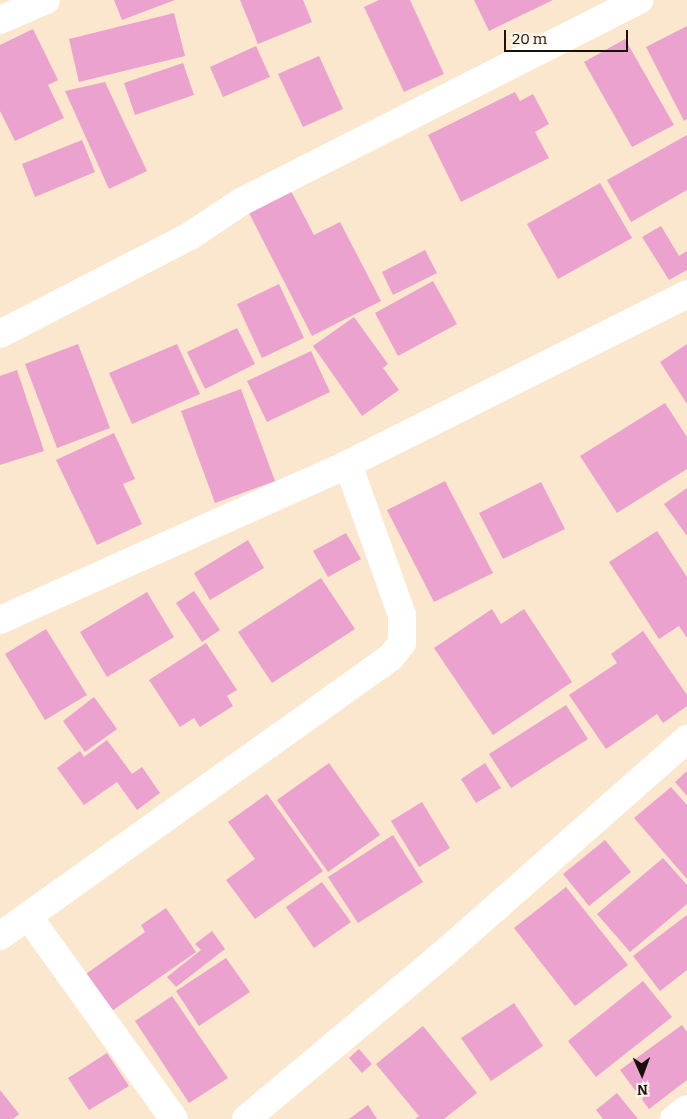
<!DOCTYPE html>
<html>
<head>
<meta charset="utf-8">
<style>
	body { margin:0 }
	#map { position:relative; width:687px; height:1119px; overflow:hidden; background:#fae7cd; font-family:Bitter,serif }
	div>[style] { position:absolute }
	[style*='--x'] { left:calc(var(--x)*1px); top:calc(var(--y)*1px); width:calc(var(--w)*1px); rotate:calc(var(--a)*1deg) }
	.building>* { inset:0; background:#eca2ce }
	.minor>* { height:28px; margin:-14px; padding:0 14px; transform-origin:14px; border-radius:14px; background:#fff }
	span { translate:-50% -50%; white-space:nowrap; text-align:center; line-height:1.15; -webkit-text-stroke:4.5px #fef6ec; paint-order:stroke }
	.north { position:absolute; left:617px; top:1049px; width:50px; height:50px; -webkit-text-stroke:4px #fef6ec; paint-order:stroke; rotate:178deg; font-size:14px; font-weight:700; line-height:20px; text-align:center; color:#181109 }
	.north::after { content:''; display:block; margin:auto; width:18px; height:22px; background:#181109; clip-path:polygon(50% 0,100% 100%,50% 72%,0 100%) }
	.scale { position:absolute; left:504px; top:30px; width:124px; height:22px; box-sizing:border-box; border:2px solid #181109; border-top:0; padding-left:6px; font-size:15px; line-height:18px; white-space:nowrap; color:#181109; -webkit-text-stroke:4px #fef6ec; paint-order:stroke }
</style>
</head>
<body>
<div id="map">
	<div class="building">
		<i style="clip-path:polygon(114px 0,175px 0,122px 20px)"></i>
		<i style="clip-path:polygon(240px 0,303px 0,312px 22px,258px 44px)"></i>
		<i style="clip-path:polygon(379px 0,410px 0,444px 74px,404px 92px,364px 7px)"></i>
		<i style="clip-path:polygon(474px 0,553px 0,489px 31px)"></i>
		<i style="clip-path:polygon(174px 13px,185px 56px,79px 82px,69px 39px)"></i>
		<i style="clip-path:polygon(687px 26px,687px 119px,684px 121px,646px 47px)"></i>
		<i style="clip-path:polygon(33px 29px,58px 80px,48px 85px,64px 118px,15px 141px,0 111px,0 45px)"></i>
		<i style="clip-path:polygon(625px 39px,674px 125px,632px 147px,584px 62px)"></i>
		<i style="clip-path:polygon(256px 46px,270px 77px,223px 97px,210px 67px)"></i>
		<i style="clip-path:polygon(319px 56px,343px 109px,303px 127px,278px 74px)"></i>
		<i style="clip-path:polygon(183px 63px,194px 95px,135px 115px,124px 83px)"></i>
		<i style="clip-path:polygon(105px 82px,147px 171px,109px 189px,65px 91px)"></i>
		<i style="clip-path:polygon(515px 92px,520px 101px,533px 94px,549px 124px,535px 132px,549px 158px,461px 202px,428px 135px)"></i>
		<i style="clip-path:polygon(687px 135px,687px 190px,631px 222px,607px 180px)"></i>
		<i style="clip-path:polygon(82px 140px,95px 172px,35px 197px,22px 164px)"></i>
		<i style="clip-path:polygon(600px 183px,632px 238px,558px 279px,527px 224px)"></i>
		<i style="clip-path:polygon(291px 191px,314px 235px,340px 222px,381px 301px,312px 336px,249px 213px)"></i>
		<i style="clip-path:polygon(661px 226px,679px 256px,687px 251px,687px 270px,669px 280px,642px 237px)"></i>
		<i style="clip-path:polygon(425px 250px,437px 273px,393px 295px,382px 272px)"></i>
		<i style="clip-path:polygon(433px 281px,457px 324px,398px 356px,375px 313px)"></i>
		<i style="clip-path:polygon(279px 284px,304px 338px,262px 358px,237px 304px)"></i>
		<i style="clip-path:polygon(354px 317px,388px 364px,383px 368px,399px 390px,362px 416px,313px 346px)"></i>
		<i style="clip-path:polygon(237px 328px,255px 364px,205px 389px,187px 352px)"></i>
		<i style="clip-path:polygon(78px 344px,110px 428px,57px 448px,25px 364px)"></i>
		<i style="clip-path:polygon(177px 344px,200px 394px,132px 424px,109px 373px)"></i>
		<i style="clip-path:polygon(687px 344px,687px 404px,660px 362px)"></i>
		<i style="clip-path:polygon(311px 351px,330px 392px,267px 422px,247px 381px)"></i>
		<i style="clip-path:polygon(17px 370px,44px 451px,0 465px,0 376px)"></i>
		<i style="clip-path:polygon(241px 389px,275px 481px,215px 503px,181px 411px)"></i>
		<i style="clip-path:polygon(665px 403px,687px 437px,687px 469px,617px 513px,580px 456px)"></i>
		<i style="clip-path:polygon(114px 433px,135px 479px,123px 484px,142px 524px,97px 545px,56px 460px)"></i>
		<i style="clip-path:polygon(445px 481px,493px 573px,434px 602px,387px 510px)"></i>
		<i style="clip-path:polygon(541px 482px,565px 529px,503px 559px,479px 513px)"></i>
		<i style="clip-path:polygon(687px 488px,687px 536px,664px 504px)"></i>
		<i style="clip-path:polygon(657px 531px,687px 577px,687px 638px,679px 626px,659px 639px,609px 562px)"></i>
		<i style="clip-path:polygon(346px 533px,361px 559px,328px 577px,313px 551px)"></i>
		<i style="clip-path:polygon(248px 540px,264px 568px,210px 600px,194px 573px)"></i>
		<i style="clip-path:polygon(321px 578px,355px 629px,272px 683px,238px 632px)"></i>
		<i style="clip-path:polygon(194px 591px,220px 630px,202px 642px,176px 603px)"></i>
		<i style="clip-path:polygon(147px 592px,174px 637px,107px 677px,80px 632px)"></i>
		<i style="clip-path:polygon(492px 609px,501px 624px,524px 609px,572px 682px,493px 735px,434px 648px)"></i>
		<i style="clip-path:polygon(46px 629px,87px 695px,45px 720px,5px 654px)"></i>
		<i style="clip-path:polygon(643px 631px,687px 695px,687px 706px,663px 723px,657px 714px,606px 749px,569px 695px,617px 663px,611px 654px)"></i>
		<i style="clip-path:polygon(206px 643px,237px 690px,227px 696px,233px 706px,200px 727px,194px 718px,180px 727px,149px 680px)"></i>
		<i style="clip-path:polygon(94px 697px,117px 729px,85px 752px,63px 721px)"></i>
		<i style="clip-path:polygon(566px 705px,588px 739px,511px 788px,489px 754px)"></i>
		<i style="clip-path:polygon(107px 740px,132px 774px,142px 767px,160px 793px,137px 810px,117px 782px,84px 805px,57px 768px,80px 751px,84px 757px)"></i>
		<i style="clip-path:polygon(329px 763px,380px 835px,328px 872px,277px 800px)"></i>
		<i style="clip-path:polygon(485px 763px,501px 788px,476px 803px,461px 779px)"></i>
		<i style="clip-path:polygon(687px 771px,687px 796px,675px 782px)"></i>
		<i style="clip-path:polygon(671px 787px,687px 805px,687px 879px,634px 818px)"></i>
		<i style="clip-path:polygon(267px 794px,323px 871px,255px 919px,226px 880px,255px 859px,228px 822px)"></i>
		<i style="clip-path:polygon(422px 802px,450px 848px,419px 867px,391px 821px)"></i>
		<i style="clip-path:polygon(393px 835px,423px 882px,358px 923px,328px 877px)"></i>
		<i style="clip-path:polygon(605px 840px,631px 872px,589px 906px,563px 874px)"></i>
		<i style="clip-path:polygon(663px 858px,687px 885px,687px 904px,630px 952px,597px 914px)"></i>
		<i style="clip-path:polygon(322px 882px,351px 922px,314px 948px,286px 907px)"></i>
		<i style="clip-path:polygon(566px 887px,628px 965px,575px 1006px,514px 928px)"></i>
		<i style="clip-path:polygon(166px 908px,196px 952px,109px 1013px,83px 976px,145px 932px,141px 925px)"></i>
		<i style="clip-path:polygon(687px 915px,687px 970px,660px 991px,633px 956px)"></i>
		<i style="clip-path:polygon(212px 931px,225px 949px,176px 987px,167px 977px,201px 950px,195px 944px)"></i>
		<i style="clip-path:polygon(226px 958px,250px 992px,199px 1026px,176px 991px)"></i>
		<i style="clip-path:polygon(643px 981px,672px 1017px,596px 1077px,568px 1041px)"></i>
		<i style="clip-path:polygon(172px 996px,228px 1078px,189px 1103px,135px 1021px)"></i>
		<i style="clip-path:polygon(514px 1003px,543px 1046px,491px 1081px,461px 1038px)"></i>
		<i style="clip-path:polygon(682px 1025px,687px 1032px,687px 1080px,649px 1109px,620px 1070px)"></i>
		<i style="clip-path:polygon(423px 1026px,477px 1093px,444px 1119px,415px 1119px,419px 1116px,376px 1064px)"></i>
		<i style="clip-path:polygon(359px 1049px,372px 1064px,362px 1073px,349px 1058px)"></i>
		<i style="clip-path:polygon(107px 1053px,129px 1086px,89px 1110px,68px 1078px)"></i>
		<i style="clip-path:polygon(0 1090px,19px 1114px,13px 1119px,0 1119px)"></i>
		<i style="clip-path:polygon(617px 1093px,638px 1119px,603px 1119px,596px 1110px)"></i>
		<i style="clip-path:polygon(368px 1105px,377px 1119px,349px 1119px)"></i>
	</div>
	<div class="minor">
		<i style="--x:0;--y:20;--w:50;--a:-23.5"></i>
		<i style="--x:0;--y:334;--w:214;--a:-27.3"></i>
		<i style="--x:190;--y:236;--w:61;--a:-33.7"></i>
		<i style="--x:241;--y:202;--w:447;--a:-26.9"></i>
		<i style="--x:0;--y:620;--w:381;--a:-24.1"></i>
		<i style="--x:348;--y:464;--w:379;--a:-26.6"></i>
		<i style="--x:28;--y:916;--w:250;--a:54.3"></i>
		<i style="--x:0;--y:936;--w:480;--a:-35.5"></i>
		<i style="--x:391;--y:657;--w:18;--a:-52"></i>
		<i style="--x:402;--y:643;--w:28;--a:-90"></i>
		<i style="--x:402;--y:615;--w:160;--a:-109.7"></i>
		<i style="--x:246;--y:1119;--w:256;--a:-39.9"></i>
		<i style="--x:442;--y:955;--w:327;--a:-41.4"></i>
		<i style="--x:674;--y:1119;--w:16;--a:-38"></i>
	</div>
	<div class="north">N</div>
	<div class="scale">20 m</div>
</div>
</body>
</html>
